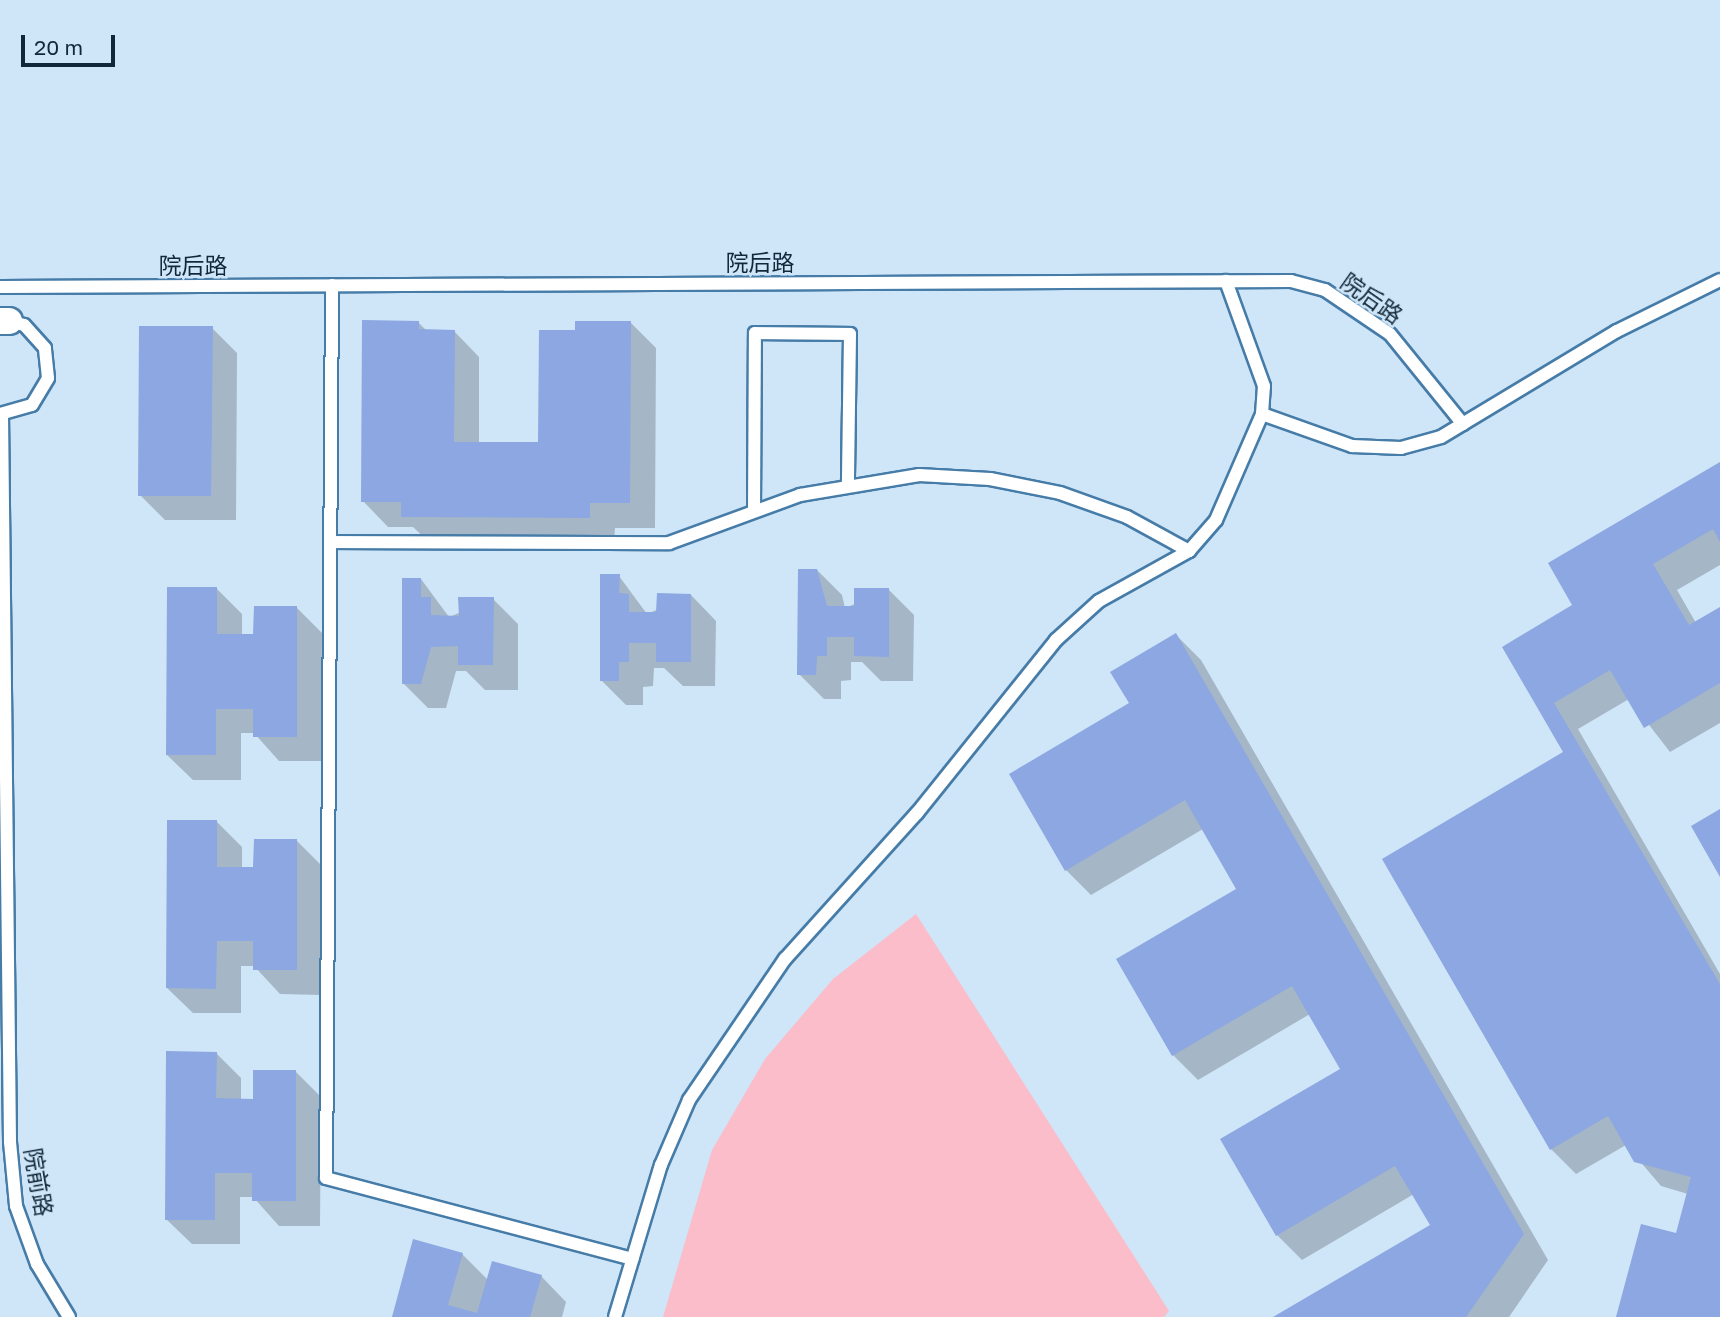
<!DOCTYPE html>
<html>
<head>
<meta charset="utf-8">
<style>
	body { margin:0 }
	#map { position:relative; width:1720px; height:1317px; overflow:hidden; background:#cfe5f8; font-family:"Golos Text","Noto Sans SC",sans-serif }
	div>[style] { position:absolute }
	[style*='--x'] { left:calc(var(--x)*1px); top:calc(var(--y)*1px); width:calc(var(--w)*1px); rotate:calc(var(--a)*1deg) }
	.green>* { inset:0; background:#fbbdca }
	.shadow>* { inset:0; background:#0003 }
	.building>* { inset:0; background:#8ca7e1 }
	.roads { filter:drop-shadow(2px 0 #467ca8) drop-shadow(-2px 0 #467ca8) drop-shadow(0 2px #467ca8) drop-shadow(0 -2px #467ca8) }
	.lane>* { height:12px; margin:-6px; padding:0 6px; transform-origin:6px; border-radius:6px; background:#fff }
	.street>* { height:26px; margin:-13px; padding:0 13px; transform-origin:13px; border-radius:13px; background:#fff }
	span { translate:-50% -50%; white-space:nowrap; text-align:center; line-height:1.15; -webkit-text-stroke:5px #cfe5f8; paint-order:stroke }
	.street-label { font-size:23px; color:#11283a }
	.scale { position:absolute; left:21px; top:35px; width:94px; height:32px; box-sizing:border-box; border:4px solid #11283a; border-top:0; padding-left:9px; font-size:21px; line-height:24px; white-space:nowrap; color:#11283a; -webkit-text-stroke:5px #cfe5f8; paint-order:stroke }
</style>
</head>
<body>
<div id="map">
	<div class="green">
		<i style="clip-path:polygon(916px 914px,1169px 1311px,1164px 1317px,663px 1317px,712px 1150px,765px 1059px,833px 979px)"></i>
	</div>
	<div class="shadow">
		<i style="clip-path:polygon(418px 322px,427px 331px,454px 331px,479px 357px,479px 444px,540px 444px,577px 332px,631px 323px,656px 348px,655px 528px,615px 528px,614px 542px,428px 541px,413px 527px,388px 527px,363px 501px)"></i>
		<i style="clip-path:polygon(212px 328px,237px 353px,236px 520px,165px 520px,140px 495px)"></i>
		<i style="clip-path:polygon(1720px 464px,1720px 565px,1677px 590px,1696px 623px,1720px 609px,1720px 723px,1670px 752px,1629px 699px,1578px 729px,1720px 974px,1720px 1317px,1618px 1317px,1678px 1236px,1688px 1194px,1661px 1186px,1626px 1145px,1576px 1174px,1551px 1149px,1566px 753px,1504px 647px,1575px 606px)"></i>
		<i style="clip-path:polygon(817px 570px,842px 595px,845px 608px,889px 590px,914px 615px,913px 681px,881px 681px,862px 662px,851px 662px,851px 680px,841px 681px,841px 699px,824px 699px,799px 674px)"></i>
		<i style="clip-path:polygon(619px 576px,647px 614px,691px 595px,716px 621px,715px 686px,683px 686px,664px 668px,654px 668px,653px 686px,643px 687px,643px 705px,626px 705px,601px 680px)"></i>
		<i style="clip-path:polygon(421px 579px,449px 617px,493px 599px,518px 624px,518px 690px,485px 690px,466px 671px,456px 671px,446px 708px,428px 708px,403px 683px)"></i>
		<i style="clip-path:polygon(217px 589px,242px 614px,242px 636px,255px 636px,297px 608px,322px 633px,321px 761px,279px 761px,254px 733px,241px 733px,241px 780px,193px 780px,167px 755px)"></i>
		<i style="clip-path:polygon(1176px 635px,1201px 660px,1548px 1260px,1509px 1317px,1276px 1317px,1432px 1225px,1414px 1194px,1302px 1260px,1277px 1235px,1342px 1070px,1310px 1014px,1198px 1080px,1173px 1055px,1238px 889px,1203px 829px,1091px 895px,1066px 870px,1131px 704px)"></i>
		<i style="clip-path:polygon(217px 822px,242px 847px,242px 869px,255px 869px,297px 841px,322px 866px,321px 995px,280px 994px,254px 966px,241px 966px,241px 1013px,193px 1013px,167px 988px)"></i>
		<i style="clip-path:polygon(216px 1053px,241px 1078px,241px 1100px,254px 1100px,296px 1072px,321px 1097px,320px 1226px,279px 1226px,253px 1197px,240px 1197px,240px 1244px,192px 1244px,166px 1219px)"></i>
		<i style="clip-path:polygon(462px 1254px,488px 1280px,541px 1276px,566px 1302px,562px 1317px,394px 1317px)"></i>
	</div>
	<div class="building">
		<i style="clip-path:polygon(362px 320px,419px 321px,419px 329px,455px 330px,454px 442px,538px 442px,539px 330px,575px 330px,575px 321px,631px 321px,630px 503px,590px 503px,590px 518px,401px 517px,401px 502px,361px 502px)"></i>
		<i style="clip-path:polygon(139px 326px,213px 326px,211px 496px,138px 496px)"></i>
		<i style="clip-path:polygon(1720px 462px,1720px 542px,1713px 529px,1653px 564px,1689px 625px,1720px 607px,1720px 683px,1644px 728px,1610px 670px,1554px 703px,1720px 984px,1720px 1317px,1616px 1317px,1641px 1224px,1676px 1233px,1691px 1177px,1634px 1162px,1608px 1116px,1550px 1150px,1382px 859px,1563px 752px,1502px 647px,1572px 605px,1548px 563px)"></i>
		<i style="clip-path:polygon(798px 569px,817px 569px,827px 606px,854px 606px,854px 588px,889px 588px,889px 657px,854px 656px,854px 637px,827px 637px,827px 656px,817px 656px,816px 675px,797px 675px)"></i>
		<i style="clip-path:polygon(600px 574px,620px 574px,619px 593px,629px 594px,629px 612px,656px 612px,657px 593px,691px 594px,691px 662px,656px 662px,656px 643px,629px 643px,629px 662px,619px 662px,619px 681px,600px 681px)"></i>
		<i style="clip-path:polygon(402px 578px,421px 578px,421px 597px,431px 597px,431px 615px,459px 616px,458px 597px,494px 597px,493px 665px,458px 665px,458px 646px,431px 647px,421px 684px,402px 684px)"></i>
		<i style="clip-path:polygon(167px 587px,217px 587px,217px 634px,253px 634px,254px 606px,297px 606px,297px 737px,253px 737px,253px 709px,216px 709px,216px 755px,166px 755px)"></i>
		<i style="clip-path:polygon(1176px 633px,1524px 1234px,1466px 1317px,1273px 1317px,1430px 1225px,1395px 1166px,1276px 1236px,1220px 1139px,1340px 1069px,1292px 986px,1172px 1056px,1116px 959px,1236px 889px,1185px 800px,1065px 871px,1009px 774px,1129px 703px,1110px 672px)"></i>
		<i style="clip-path:polygon(1720px 809px,1720px 877px,1691px 826px)"></i>
		<i style="clip-path:polygon(167px 820px,217px 820px,217px 867px,253px 867px,254px 839px,297px 839px,297px 970px,253px 970px,253px 941px,217px 941px,216px 989px,166px 988px)"></i>
		<i style="clip-path:polygon(166px 1051px,217px 1052px,216px 1098px,253px 1099px,253px 1070px,296px 1070px,296px 1201px,252px 1201px,252px 1173px,215px 1173px,215px 1220px,165px 1220px)"></i>
		<i style="clip-path:polygon(413px 1239px,463px 1253px,448px 1305px,477px 1313px,492px 1261px,542px 1275px,530px 1317px,392px 1317px)"></i>
	</div>
	<div class="roads">
		<div class="lane">
			<i style="--x:332;--y:285;--w:893;--a:90.38"></i>
			<i style="--x:326;--y:1178;--w:317;--a:14.8"></i>
			<i style="--x:0;--y:287;--w:1291;--a:-0.27"></i>
			<i style="--x:1291;--y:281;--w:35;--a:15"></i>
			<i style="--x:1325;--y:290;--w:78;--a:34.1"></i>
			<i style="--x:1390;--y:334;--w:116;--a:51"></i>
			<i style="--x:0;--y:414;--w:33;--a:-16"></i>
			<i style="--x:32;--y:405;--w:31;--a:-59"></i>
			<i style="--x:48;--y:378;--w:30;--a:-96"></i>
			<i style="--x:45;--y:348;--w:31;--a:-132"></i>
			<i style="--x:24;--y:325;--w:16;--a:-165"></i>
			<i style="--x:2;--y:414;--w:728;--a:89.37"></i>
			<i style="--x:10;--y:1142;--w:64;--a:84.6"></i>
			<i style="--x:16;--y:1206;--w:62;--a:70.1"></i>
			<i style="--x:37;--y:1264;--w:62;--a:58.9"></i>
			<i style="--x:1262;--y:414;--w:96;--a:19.6"></i>
			<i style="--x:1352;--y:446;--w:49;--a:2.3"></i>
			<i style="--x:1401;--y:448;--w:41;--a:-15.4"></i>
			<i style="--x:1441;--y:437;--w:205;--a:-31.1"></i>
			<i style="--x:1617;--y:331;--w:115;--a:-26.3"></i>
			<i style="--x:754;--y:511;--w:178;--a:-89.7"></i>
			<i style="--x:755;--y:333;--w:95;--a:0.6"></i>
			<i style="--x:850;--y:334;--w:149;--a:90.8"></i>
			<i style="--x:330;--y:542;--w:339;--a:0.2"></i>
			<i style="--x:669;--y:543;--w:140;--a:-20.1"></i>
			<i style="--x:800;--y:495;--w:121;--a:-9.5"></i>
			<i style="--x:919;--y:475;--w:71;--a:3.2"></i>
			<i style="--x:990;--y:479;--w:71;--a:11.3"></i>
			<i style="--x:1060;--y:493;--w:71;--a:19.7"></i>
			<i style="--x:1127;--y:517;--w:71;--a:28.7"></i>
			<i style="--x:615;--y:1317;--w:159;--a:-73.2"></i>
			<i style="--x:661;--y:1165;--w:71;--a:-66.7"></i>
			<i style="--x:689;--y:1100;--w:171;--a:-55.8"></i>
			<i style="--x:785;--y:959;--w:197;--a:-47.9"></i>
			<i style="--x:917;--y:813;--w:222;--a:-51.2"></i>
			<i style="--x:1056;--y:640;--w:58;--a:-42.2"></i>
			<i style="--x:1099;--y:601;--w:103;--a:-29.1"></i>
			<i style="--x:1189;--y:551;--w:41;--a:-48.9"></i>
			<i style="--x:1216;--y:520;--w:116;--a:-66.5"></i>
			<i style="--x:1262;--y:414;--w:28;--a:-86"></i>
			<i style="--x:1264;--y:386;--w:112;--a:-109.9"></i>
		</div>
		<div class="street">
			<i style="--x:0;--y:321;--w:9;--a:0"></i>
		</div>
	</div>
	<div class="street-label">
		<span style="left:760px;top:262px">院后路</span>
		<span style="left:193px;top:265px">院后路</span>
		<span style="left:1372px;top:298px;rotate:35deg">院后路</span>
		<span style="left:39px;top:1182px;rotate:80deg">院前路</span>
	</div>
	<div class="scale">20 m</div>
</div>
</body>
</html>
